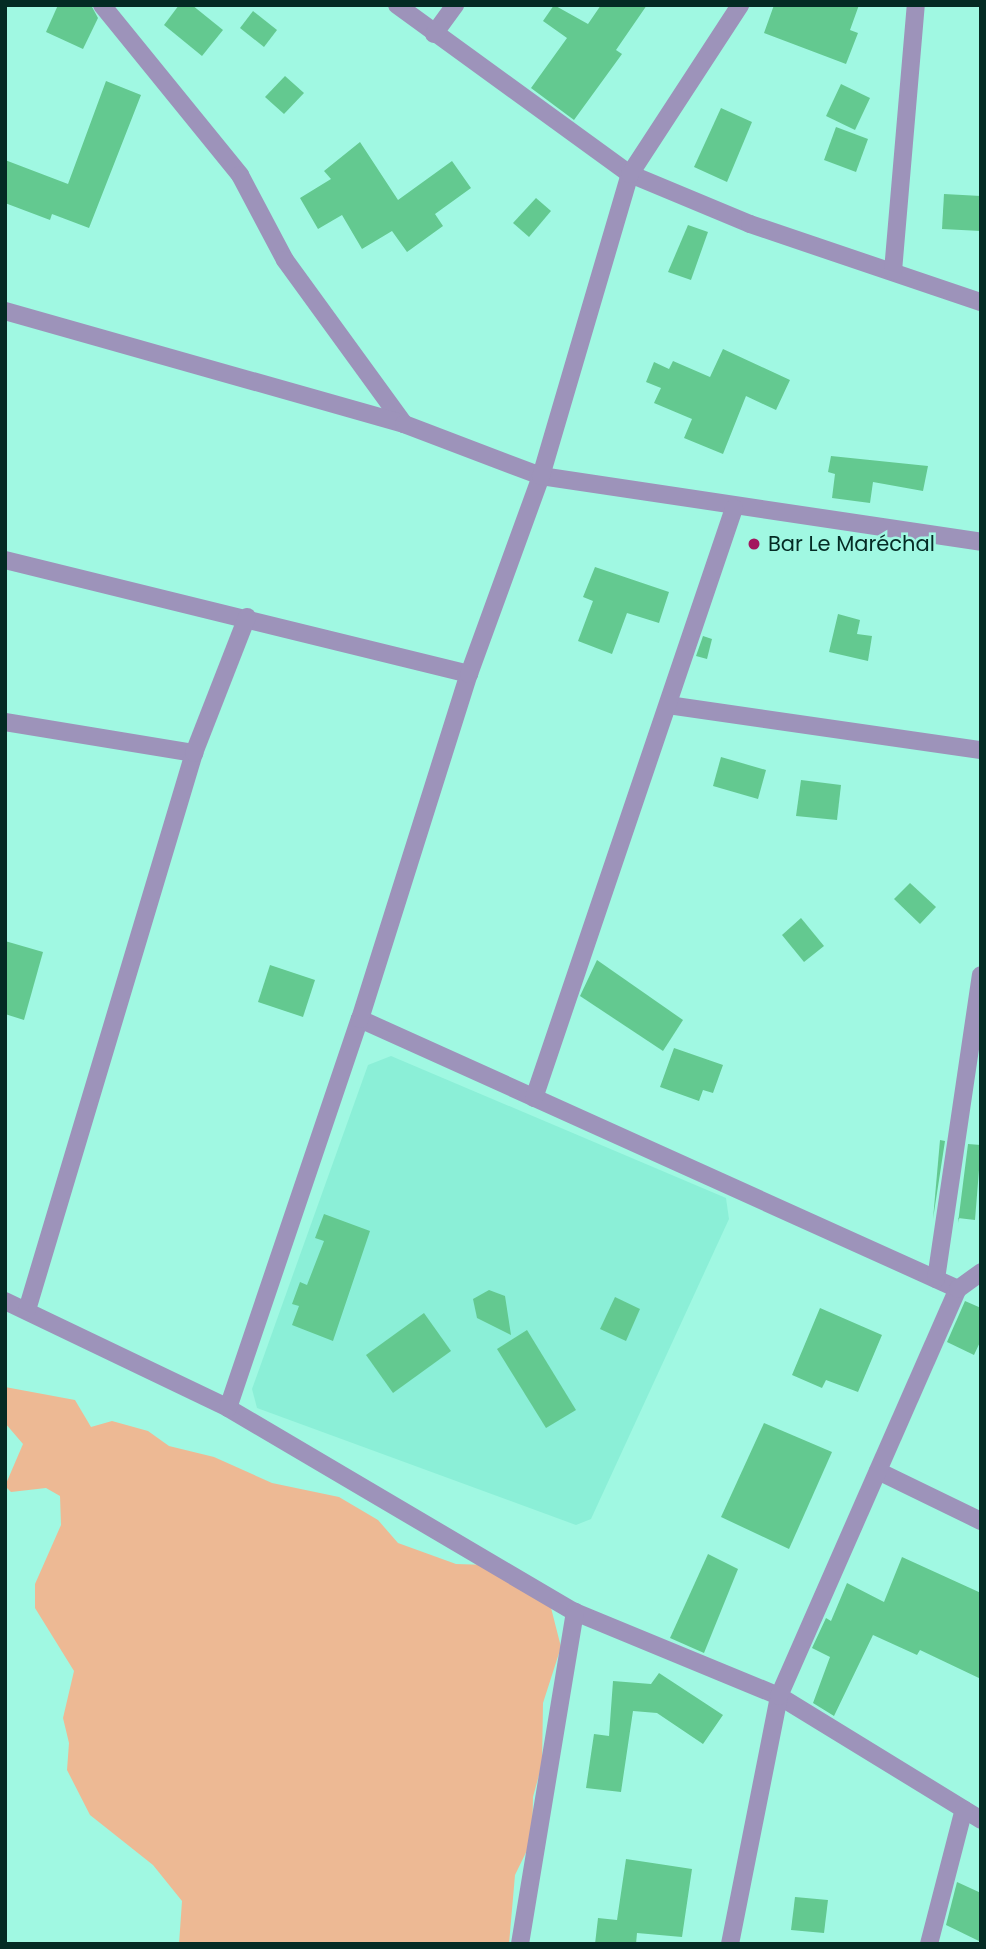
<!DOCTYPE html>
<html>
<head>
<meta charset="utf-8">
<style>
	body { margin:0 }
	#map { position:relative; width:986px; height:1949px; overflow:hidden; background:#a0f8e2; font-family:Poppins,sans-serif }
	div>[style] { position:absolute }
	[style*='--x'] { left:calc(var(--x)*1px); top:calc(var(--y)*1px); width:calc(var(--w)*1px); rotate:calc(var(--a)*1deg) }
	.built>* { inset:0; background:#8befd7 }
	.green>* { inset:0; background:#edb994 }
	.building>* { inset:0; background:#63c990 }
	.minor>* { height:18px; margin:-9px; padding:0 9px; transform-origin:9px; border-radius:9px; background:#9d93ba }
	.dots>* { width:19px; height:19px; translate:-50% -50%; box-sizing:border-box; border:4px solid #a0f8e2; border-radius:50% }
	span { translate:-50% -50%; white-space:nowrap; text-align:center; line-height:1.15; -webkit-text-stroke:5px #a0f8e2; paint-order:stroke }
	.poi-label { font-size:21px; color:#042b24 }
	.left { translate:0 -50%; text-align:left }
	.frame { position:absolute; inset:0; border:7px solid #042b24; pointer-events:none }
</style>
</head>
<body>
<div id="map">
	<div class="built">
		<i style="clip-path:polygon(391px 1056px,726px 1198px,729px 1219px,591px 1519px,576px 1525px,257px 1408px,252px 1389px,368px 1065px)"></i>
	</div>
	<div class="green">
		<i style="clip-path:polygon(5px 1387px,75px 1400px,91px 1427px,112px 1421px,148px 1431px,169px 1446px,214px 1457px,272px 1483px,339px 1497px,378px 1520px,398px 1543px,456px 1564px,488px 1565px,548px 1596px,561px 1647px,543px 1703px,542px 1764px,533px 1797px,532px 1840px,515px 1875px,509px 1944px,179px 1944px,182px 1901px,153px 1865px,90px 1815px,67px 1770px,69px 1743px,63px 1718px,74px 1671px,35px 1608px,35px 1584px,61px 1525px,60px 1496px,46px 1488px,11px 1492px,5px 1486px,23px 1444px,5px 1423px)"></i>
	</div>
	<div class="building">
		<i style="clip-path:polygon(58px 5px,91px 5px,98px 18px,83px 49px,46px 32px)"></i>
		<i style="clip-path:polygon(179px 5px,192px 5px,223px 30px,202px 56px,164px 25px)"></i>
		<i style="clip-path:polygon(554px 5px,588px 24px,601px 5px,647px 5px,616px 50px,622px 54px,574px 120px,531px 88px,567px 38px,543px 21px)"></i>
		<i style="clip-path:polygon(774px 5px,859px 5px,850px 30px,858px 33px,846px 64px,764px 33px)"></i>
		<i style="clip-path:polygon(253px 11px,277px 30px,264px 47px,240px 28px)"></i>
		<i style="clip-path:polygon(285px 76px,304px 93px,284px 114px,265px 97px)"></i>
		<i style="clip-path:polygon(106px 81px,141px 95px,89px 228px,52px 214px,50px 220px,5px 203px,5px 160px,68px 184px)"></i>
		<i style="clip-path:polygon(841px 84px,870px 98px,855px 130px,826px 116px)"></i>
		<i style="clip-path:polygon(721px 108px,752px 122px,727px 182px,694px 167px)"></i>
		<i style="clip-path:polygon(836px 127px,868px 139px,856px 172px,824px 160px)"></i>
		<i style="clip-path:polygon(360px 142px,398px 200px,452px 161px,471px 188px,435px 214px,443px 226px,407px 252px,392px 231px,362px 249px,342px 215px,318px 229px,300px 198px,331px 179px,324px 171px)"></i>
		<i style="clip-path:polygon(944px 194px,981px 196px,981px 231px,942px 229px)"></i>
		<i style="clip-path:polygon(536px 198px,551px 211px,529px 237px,513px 223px)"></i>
		<i style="clip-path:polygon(688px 225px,708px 232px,691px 280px,668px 272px)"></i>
		<i style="clip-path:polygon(723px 349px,790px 380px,776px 410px,746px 396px,723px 454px,684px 438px,692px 419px,654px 403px,661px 388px,646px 382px,654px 362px,669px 369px,673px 361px,710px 377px)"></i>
		<i style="clip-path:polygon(831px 456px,928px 466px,923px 491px,873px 482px,870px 503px,832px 498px,835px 474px,828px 472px)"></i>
		<i style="clip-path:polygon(595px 567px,669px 592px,659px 623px,627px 613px,612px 654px,578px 641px,593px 601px,583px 597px)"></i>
		<i style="clip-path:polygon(838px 614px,860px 620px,857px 634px,872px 636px,868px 661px,829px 652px)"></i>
		<i style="clip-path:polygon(703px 636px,712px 639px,707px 659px,696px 656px)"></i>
		<i style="clip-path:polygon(721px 757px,766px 770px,758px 799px,713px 786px)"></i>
		<i style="clip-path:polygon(801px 780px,841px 785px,837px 820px,796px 816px)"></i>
		<i style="clip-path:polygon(910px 883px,936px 907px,920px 924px,894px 899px)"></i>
		<i style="clip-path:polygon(801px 918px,824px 946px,804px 962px,782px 935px)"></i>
		<i style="clip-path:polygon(5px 941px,43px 952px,24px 1020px,5px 1014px)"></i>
		<i style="clip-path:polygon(597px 960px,683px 1020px,663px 1051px,580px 996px)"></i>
		<i style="clip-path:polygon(270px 965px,315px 980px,303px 1017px,258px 1002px)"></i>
		<i style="clip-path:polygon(674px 1048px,723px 1065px,713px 1093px,703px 1090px,699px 1101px,660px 1087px)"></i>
		<i style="clip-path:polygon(940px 1140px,945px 1141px,933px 1219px)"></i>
		<i style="clip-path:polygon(968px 1144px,981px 1145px,975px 1220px,958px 1218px,958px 1223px)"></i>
		<i style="clip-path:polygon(324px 1214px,370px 1231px,333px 1341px,292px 1325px,299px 1306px,292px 1304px,300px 1282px,307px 1285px,324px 1241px,315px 1238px)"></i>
		<i style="clip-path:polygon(489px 1290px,505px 1296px,511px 1335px,477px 1318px,473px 1299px)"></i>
		<i style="clip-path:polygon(615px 1297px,640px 1309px,626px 1341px,600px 1329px)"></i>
		<i style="clip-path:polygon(965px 1301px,981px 1308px,981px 1340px,974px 1355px,947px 1342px)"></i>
		<i style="clip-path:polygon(820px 1308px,882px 1335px,858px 1392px,826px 1380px,822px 1388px,792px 1375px)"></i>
		<i style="clip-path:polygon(424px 1313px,451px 1351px,393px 1393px,366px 1355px)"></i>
		<i style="clip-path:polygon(527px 1330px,576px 1410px,546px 1428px,497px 1349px)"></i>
		<i style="clip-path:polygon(764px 1423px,832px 1452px,789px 1549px,721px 1517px)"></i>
		<i style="clip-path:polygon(708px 1554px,738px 1569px,704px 1653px,670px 1638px)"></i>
		<i style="clip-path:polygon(902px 1557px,981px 1593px,981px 1679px,920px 1650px,917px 1655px,873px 1635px,834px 1716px,813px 1703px,830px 1657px,812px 1648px,826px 1618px,831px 1621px,847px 1583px,884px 1602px)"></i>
		<i style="clip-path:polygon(659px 1673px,723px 1715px,703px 1744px,657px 1713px,633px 1711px,621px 1792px,586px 1788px,594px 1734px,609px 1736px,613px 1681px,651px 1684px)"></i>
		<i style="clip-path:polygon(626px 1859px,692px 1869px,682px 1937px,637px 1933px,636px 1944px,595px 1944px,598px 1918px,617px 1920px)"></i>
		<i style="clip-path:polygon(957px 1882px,981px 1893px,981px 1942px,946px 1925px)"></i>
		<i style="clip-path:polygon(795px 1897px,828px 1900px,824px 1933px,791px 1930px)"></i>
	</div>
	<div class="minor">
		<i style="--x:102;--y:5;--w:219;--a:50.9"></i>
		<i style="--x:240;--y:175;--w:96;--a:62.1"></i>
		<i style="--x:285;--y:260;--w:203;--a:54"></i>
		<i style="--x:397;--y:5;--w:288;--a:36"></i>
		<i style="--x:630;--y:174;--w:130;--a:22.6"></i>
		<i style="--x:750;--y:224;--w:244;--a:18.7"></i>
		<i style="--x:434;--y:34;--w:36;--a:-54"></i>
		<i style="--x:893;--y:271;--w:267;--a:-85.1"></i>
		<i style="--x:5;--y:311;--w:415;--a:15.8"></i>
		<i style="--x:404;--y:424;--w:147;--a:20.8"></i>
		<i style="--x:541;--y:476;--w:445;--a:8.5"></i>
		<i style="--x:5;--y:560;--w:478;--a:13.8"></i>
		<i style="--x:668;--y:705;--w:316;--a:8.2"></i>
		<i style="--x:5;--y:722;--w:192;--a:9.3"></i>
		<i style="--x:360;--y:1019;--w:656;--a:24.3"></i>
		<i style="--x:534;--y:1098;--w:623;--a:-71.27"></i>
		<i style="--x:936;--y:1279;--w:307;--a:-81.6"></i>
		<i style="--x:5;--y:1301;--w:247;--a:25.6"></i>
		<i style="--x:228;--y:1408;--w:403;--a:30.5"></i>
		<i style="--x:575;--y:1612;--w:221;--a:22.4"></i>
		<i style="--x:779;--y:1696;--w:237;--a:31.5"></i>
		<i style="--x:27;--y:1310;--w:581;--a:-73.31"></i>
		<i style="--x:194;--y:753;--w:146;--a:-68.7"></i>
		<i style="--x:228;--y:1408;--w:411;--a:-71.3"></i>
		<i style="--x:360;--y:1019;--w:362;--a:-72.5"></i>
		<i style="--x:469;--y:674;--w:211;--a:-70"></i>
		<i style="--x:541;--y:476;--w:315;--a:-73.6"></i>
		<i style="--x:630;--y:174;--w:202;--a:-56.9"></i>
		<i style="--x:878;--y:1471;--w:114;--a:25.9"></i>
		<i style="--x:520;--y:1944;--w:337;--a:-80.6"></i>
		<i style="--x:730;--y:1944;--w:253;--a:-78.8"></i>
		<i style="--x:779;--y:1696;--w:445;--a:-66.3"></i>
		<i style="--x:958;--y:1289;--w:29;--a:-36"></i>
		<i style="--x:929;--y:1944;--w:139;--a:-75.5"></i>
	</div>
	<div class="dots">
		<i style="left:754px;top:544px;background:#a3175e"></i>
	</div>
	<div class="poi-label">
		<span class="left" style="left:768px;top:544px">Bar Le Maréchal</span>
	</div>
	<div class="frame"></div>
</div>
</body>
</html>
